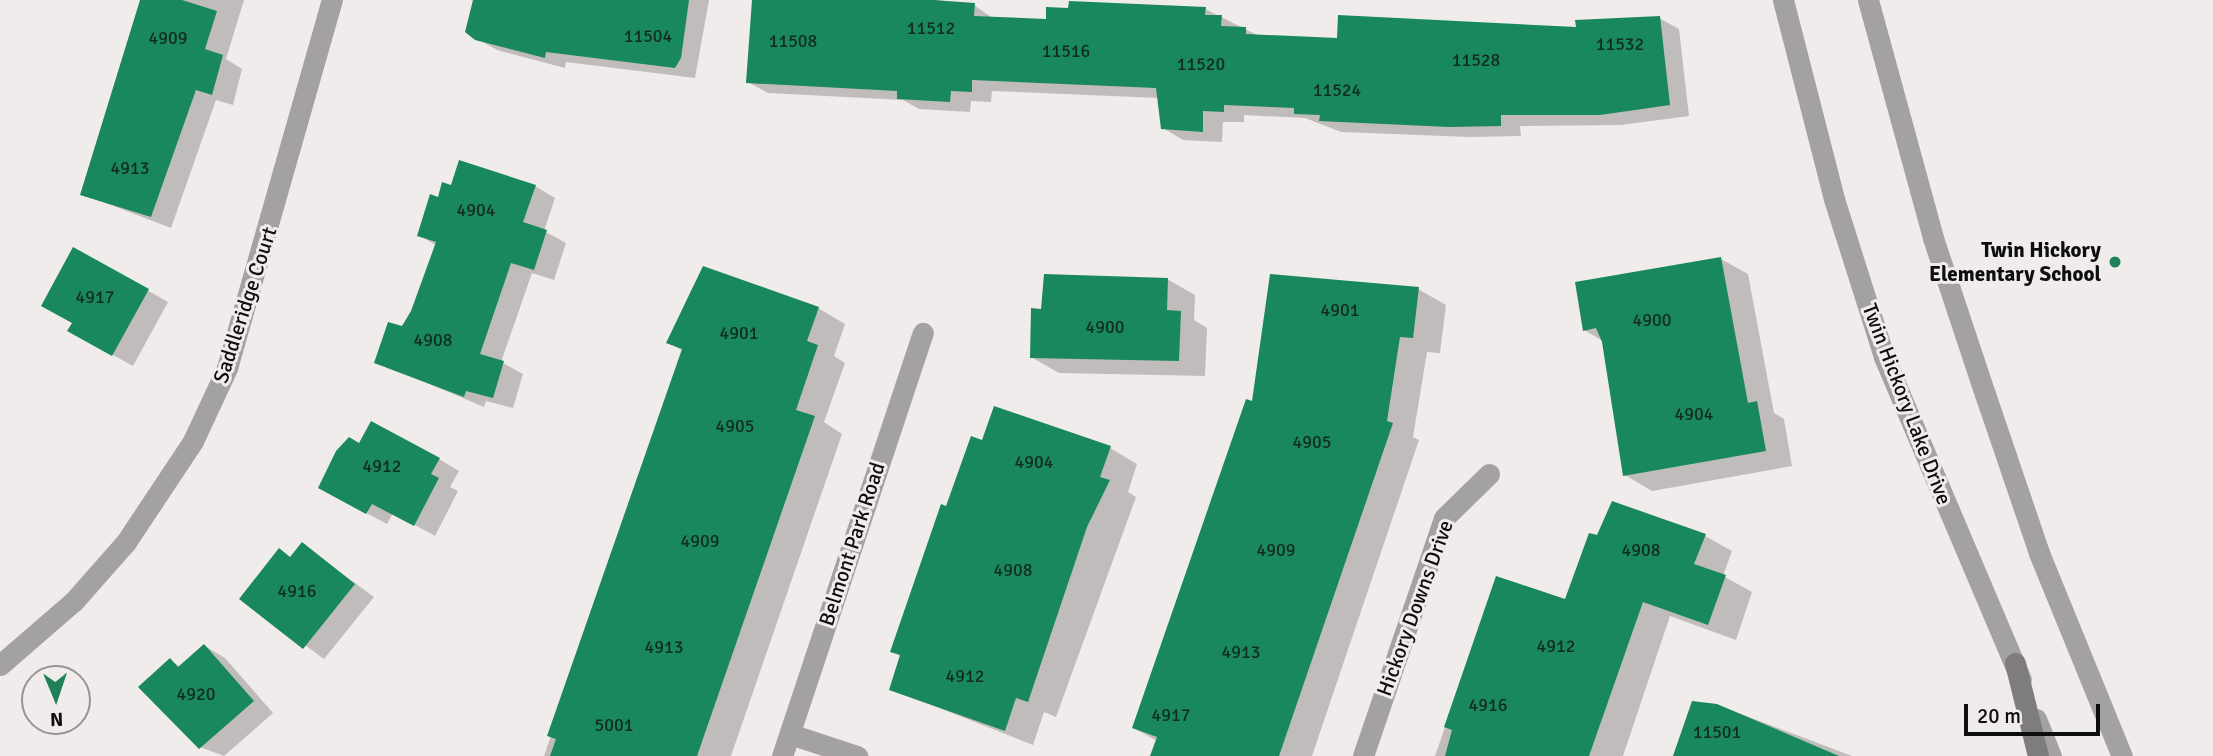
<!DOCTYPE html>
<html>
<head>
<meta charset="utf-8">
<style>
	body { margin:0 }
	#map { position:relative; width:2213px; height:756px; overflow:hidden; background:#f0eceb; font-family:Signika,sans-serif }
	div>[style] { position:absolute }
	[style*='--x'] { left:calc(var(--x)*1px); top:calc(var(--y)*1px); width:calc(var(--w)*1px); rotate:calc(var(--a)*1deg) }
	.shadow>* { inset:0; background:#0003 }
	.building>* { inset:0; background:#19885c }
	.minor>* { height:21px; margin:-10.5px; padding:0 10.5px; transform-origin:10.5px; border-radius:10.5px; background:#a3a1a1 }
	.tertiary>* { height:21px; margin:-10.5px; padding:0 10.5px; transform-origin:10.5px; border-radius:10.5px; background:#a3a1a1 }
	.secondary>* { height:21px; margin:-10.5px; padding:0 10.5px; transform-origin:10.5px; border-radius:10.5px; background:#7f7d7c }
	.dots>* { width:19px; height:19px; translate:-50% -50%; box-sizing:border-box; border:4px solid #f0eceb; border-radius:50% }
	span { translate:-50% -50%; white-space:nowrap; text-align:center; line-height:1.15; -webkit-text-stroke:6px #f0eceb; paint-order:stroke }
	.number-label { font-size:18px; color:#122c22 }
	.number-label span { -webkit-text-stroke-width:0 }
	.poi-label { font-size:21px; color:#0f0e0e; font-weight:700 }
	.right { translate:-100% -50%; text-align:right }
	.street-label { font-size:21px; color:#0f0e0e }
	.north { position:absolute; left:21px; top:665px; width:70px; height:70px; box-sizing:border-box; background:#f0eceb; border:2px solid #969393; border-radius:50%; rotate:178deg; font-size:19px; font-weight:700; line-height:28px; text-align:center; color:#0f0e0e }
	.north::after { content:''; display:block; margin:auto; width:24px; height:32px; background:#208058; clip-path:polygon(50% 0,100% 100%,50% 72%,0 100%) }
	.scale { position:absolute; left:1964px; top:704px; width:136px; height:32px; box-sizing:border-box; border:4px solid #0f0e0e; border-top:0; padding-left:9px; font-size:21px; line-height:24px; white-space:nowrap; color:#0f0e0e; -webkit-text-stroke:5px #f0eceb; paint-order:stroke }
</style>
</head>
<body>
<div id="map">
	<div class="shadow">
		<i style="clip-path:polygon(143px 0,244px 0,226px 59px,242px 69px,233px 105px,216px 100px,171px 228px,82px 194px)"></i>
		<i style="clip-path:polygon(475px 0,709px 0,695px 78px,566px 62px,565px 68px,497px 50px,476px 38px)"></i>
		<i style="clip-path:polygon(754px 0,936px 0,974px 5px,994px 19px,1047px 21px,1205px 9px,1259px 36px,1339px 40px,1578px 29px,1659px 18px,1679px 29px,1689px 116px,1621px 125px,1520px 126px,1521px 136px,1470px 137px,1341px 132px,1305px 118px,1244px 115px,1244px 122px,1223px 122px,1222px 142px,1183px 140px,1163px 128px,1159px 98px,992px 91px,991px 102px,971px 101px,970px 112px,919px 109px,903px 100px,768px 93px,748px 82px)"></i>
		<i style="clip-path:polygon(535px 186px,555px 198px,544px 231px,566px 243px,554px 280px,532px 273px,501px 362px,523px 374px,513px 408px,486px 401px,484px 407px,377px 362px,413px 312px,437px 246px,419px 235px,439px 200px,452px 187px)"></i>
		<i style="clip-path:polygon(74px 249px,168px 302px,133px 366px,90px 342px)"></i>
		<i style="clip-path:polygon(1721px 259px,1748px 274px,1774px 413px,1784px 419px,1792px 466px,1652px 491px,1625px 475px,1603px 341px,1584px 330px)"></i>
		<i style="clip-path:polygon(1167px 279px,1195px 295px,1194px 320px,1207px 328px,1205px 376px,1059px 373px,1031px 357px,1042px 311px)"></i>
		<i style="clip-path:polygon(1418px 289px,1446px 305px,1440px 353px,1427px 352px,1413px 437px,1419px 440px,1312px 756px,1152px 756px,1157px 741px,1134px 728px,1253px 404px)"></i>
		<i style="clip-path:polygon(818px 308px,845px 324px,834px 356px,845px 363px,824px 422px,842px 434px,731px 756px,544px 756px,683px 351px,668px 342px)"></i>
		<i style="clip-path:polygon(983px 442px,1110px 448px,1137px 464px,1128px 492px,1136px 497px,1056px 717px,1044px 712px,1033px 745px,891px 689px,902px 657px,892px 651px,947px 508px)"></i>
		<i style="clip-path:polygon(439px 459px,459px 471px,450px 487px,458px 491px,435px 536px,393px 513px,387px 524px,340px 499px)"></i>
		<i style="clip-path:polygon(1705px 536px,1732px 551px,1723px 576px,1752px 592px,1736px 640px,1670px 616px,1623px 756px,1435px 756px,1497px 578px,1566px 602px,1598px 538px)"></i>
		<i style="clip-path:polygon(302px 544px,374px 597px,324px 659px,242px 599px,279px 550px,292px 558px)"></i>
		<i style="clip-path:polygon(205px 646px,225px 658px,273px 713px,224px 756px,200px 747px,171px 661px,181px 667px)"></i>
		<i style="clip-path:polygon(1693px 703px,1717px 705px,1852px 756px,1673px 756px)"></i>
	</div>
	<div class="building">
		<i style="clip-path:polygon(140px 0,182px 0,217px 11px,205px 49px,223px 55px,212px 95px,196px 90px,151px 217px,80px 195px)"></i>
		<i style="clip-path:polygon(473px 0,689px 0,681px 58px,675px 68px,546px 52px,545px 58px,475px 40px,465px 32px)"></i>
		<i style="clip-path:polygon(752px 0,933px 0,975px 3px,974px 16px,1046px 19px,1046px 7px,1068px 8px,1069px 1px,1206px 7px,1205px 15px,1222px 15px,1221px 26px,1246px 27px,1246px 34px,1337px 38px,1338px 15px,1576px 27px,1575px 20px,1660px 16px,1670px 105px,1600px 115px,1501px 115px,1501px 126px,1449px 127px,1319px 121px,1320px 115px,1294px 114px,1294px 108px,1224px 105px,1224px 112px,1203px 111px,1203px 132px,1161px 129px,1156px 88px,972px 80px,972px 92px,951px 91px,950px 102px,897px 99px,897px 91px,746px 83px)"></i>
		<i style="clip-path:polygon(459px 160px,536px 185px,523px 222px,547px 230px,534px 270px,511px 263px,480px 354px,504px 361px,493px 398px,466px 391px,464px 397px,374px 363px,388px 322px,402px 326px,411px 311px,436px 242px,417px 236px,430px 194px,438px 197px,442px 182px,451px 185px)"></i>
		<i style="clip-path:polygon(73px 247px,149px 289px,112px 356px,67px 331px,72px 323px,41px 306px)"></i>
		<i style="clip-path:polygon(1721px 257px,1748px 403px,1757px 401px,1766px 451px,1623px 476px,1602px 342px,1596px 328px,1583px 331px,1575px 282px)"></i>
		<i style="clip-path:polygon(703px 266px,819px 307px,807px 341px,818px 345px,796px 410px,815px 416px,697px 756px,550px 756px,556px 739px,547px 736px,682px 349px,666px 343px)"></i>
		<i style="clip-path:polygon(1044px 274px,1168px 278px,1167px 310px,1181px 311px,1179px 361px,1030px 358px,1031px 308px,1041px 309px)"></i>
		<i style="clip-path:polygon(1270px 274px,1419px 287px,1413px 338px,1400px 337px,1387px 421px,1393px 423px,1279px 756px,1150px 756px,1157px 737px,1132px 728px,1246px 399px,1252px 401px)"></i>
		<i style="clip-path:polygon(994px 406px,1111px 446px,1100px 477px,1110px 480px,1087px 527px,1028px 702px,1016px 698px,1005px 731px,889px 690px,900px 655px,890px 652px,941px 504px,946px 506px,971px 436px,982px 440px)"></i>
		<i style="clip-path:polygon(371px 421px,440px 458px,431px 474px,439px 478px,414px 526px,372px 504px,366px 514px,318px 488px,336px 451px,349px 437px,359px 443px)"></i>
		<i style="clip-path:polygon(1612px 501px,1706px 534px,1694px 564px,1726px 575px,1708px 625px,1643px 602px,1589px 756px,1445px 756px,1452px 730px,1444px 727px,1496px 576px,1565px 599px,1589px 533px,1597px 535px)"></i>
		<i style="clip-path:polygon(302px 542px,355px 584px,303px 649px,239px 599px,279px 548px,290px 557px)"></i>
		<i style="clip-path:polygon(204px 644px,254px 701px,199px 749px,138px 687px,170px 658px,178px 667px)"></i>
		<i style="clip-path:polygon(1692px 701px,1717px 704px,1839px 756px,1673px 756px)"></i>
	</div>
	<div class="minor">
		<i style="--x:0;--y:665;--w:98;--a:-40.9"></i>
		<i style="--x:74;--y:601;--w:79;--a:-48.6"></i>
		<i style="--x:126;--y:542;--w:121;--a:-56.4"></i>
		<i style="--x:193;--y:441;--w:81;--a:-65"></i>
		<i style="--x:227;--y:368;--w:383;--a:-74.1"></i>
		<i style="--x:790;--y:734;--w:71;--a:18.2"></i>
		<i style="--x:782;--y:756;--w:446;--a:-71.6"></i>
		<i style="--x:1363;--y:756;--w:251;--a:-71.2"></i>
		<i style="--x:1444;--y:518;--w:63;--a:-44.4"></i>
	</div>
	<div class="tertiary">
		<i style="--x:1783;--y:0;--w:205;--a:75.6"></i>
		<i style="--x:1834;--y:199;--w:166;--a:72.4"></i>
		<i style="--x:1884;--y:357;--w:350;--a:67"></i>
		<i style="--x:1868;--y:0;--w:247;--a:74.7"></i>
		<i style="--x:1933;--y:238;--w:164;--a:71.6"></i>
		<i style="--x:1985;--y:394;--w:168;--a:71.2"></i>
		<i style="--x:2039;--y:553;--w:219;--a:67.8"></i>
		<i style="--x:2036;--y:719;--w:40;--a:68"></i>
	</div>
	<div class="secondary">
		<i style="--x:2015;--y:663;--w:96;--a:76.1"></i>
	</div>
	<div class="dots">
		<i style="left:2115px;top:262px;background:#208058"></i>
	</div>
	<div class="number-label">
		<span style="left:931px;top:28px">11512</span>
		<span style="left:648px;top:36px">11504</span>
		<span style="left:168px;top:38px">4909</span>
		<span style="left:793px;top:41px">11508</span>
		<span style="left:1620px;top:44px">11532</span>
		<span style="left:1066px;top:51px">11516</span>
		<span style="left:1476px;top:60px">11528</span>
		<span style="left:1201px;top:64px">11520</span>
		<span style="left:1337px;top:90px">11524</span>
		<span style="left:130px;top:168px">4913</span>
		<span style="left:476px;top:210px">4904</span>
		<span style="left:95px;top:297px">4917</span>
		<span style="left:1340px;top:310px">4901</span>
		<span style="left:1652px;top:320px">4900</span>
		<span style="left:1105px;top:327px">4900</span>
		<span style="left:739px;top:333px">4901</span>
		<span style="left:433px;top:340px">4908</span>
		<span style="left:1694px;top:414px">4904</span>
		<span style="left:735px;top:426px">4905</span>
		<span style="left:1312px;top:442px">4905</span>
		<span style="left:1034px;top:462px">4904</span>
		<span style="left:382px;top:466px">4912</span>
		<span style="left:700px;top:541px">4909</span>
		<span style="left:1276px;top:550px">4909</span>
		<span style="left:1641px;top:550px">4908</span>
		<span style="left:1013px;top:570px">4908</span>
		<span style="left:297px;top:591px">4916</span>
		<span style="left:1556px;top:646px">4912</span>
		<span style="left:664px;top:647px">4913</span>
		<span style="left:1241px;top:652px">4913</span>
		<span style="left:965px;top:676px">4912</span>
		<span style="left:196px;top:694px">4920</span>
		<span style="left:1488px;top:705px">4916</span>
		<span style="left:1171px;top:715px">4917</span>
		<span style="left:614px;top:725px">5001</span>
		<span style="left:1717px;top:732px">11501</span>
	</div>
	<div class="poi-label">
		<span class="right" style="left:2101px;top:262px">Twin Hickory<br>Elementary School</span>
	</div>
	<div class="street-label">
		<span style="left:245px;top:305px;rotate:-72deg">Saddleridge Court</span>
		<span style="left:1907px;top:404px;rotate:69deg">Twin Hickory Lake Drive</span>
		<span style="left:852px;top:544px;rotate:-72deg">Belmont Park Road</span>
		<span style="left:1415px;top:608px;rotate:-70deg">Hickory Downs Drive</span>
	</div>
	<div class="north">N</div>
	<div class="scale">20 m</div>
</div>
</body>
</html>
